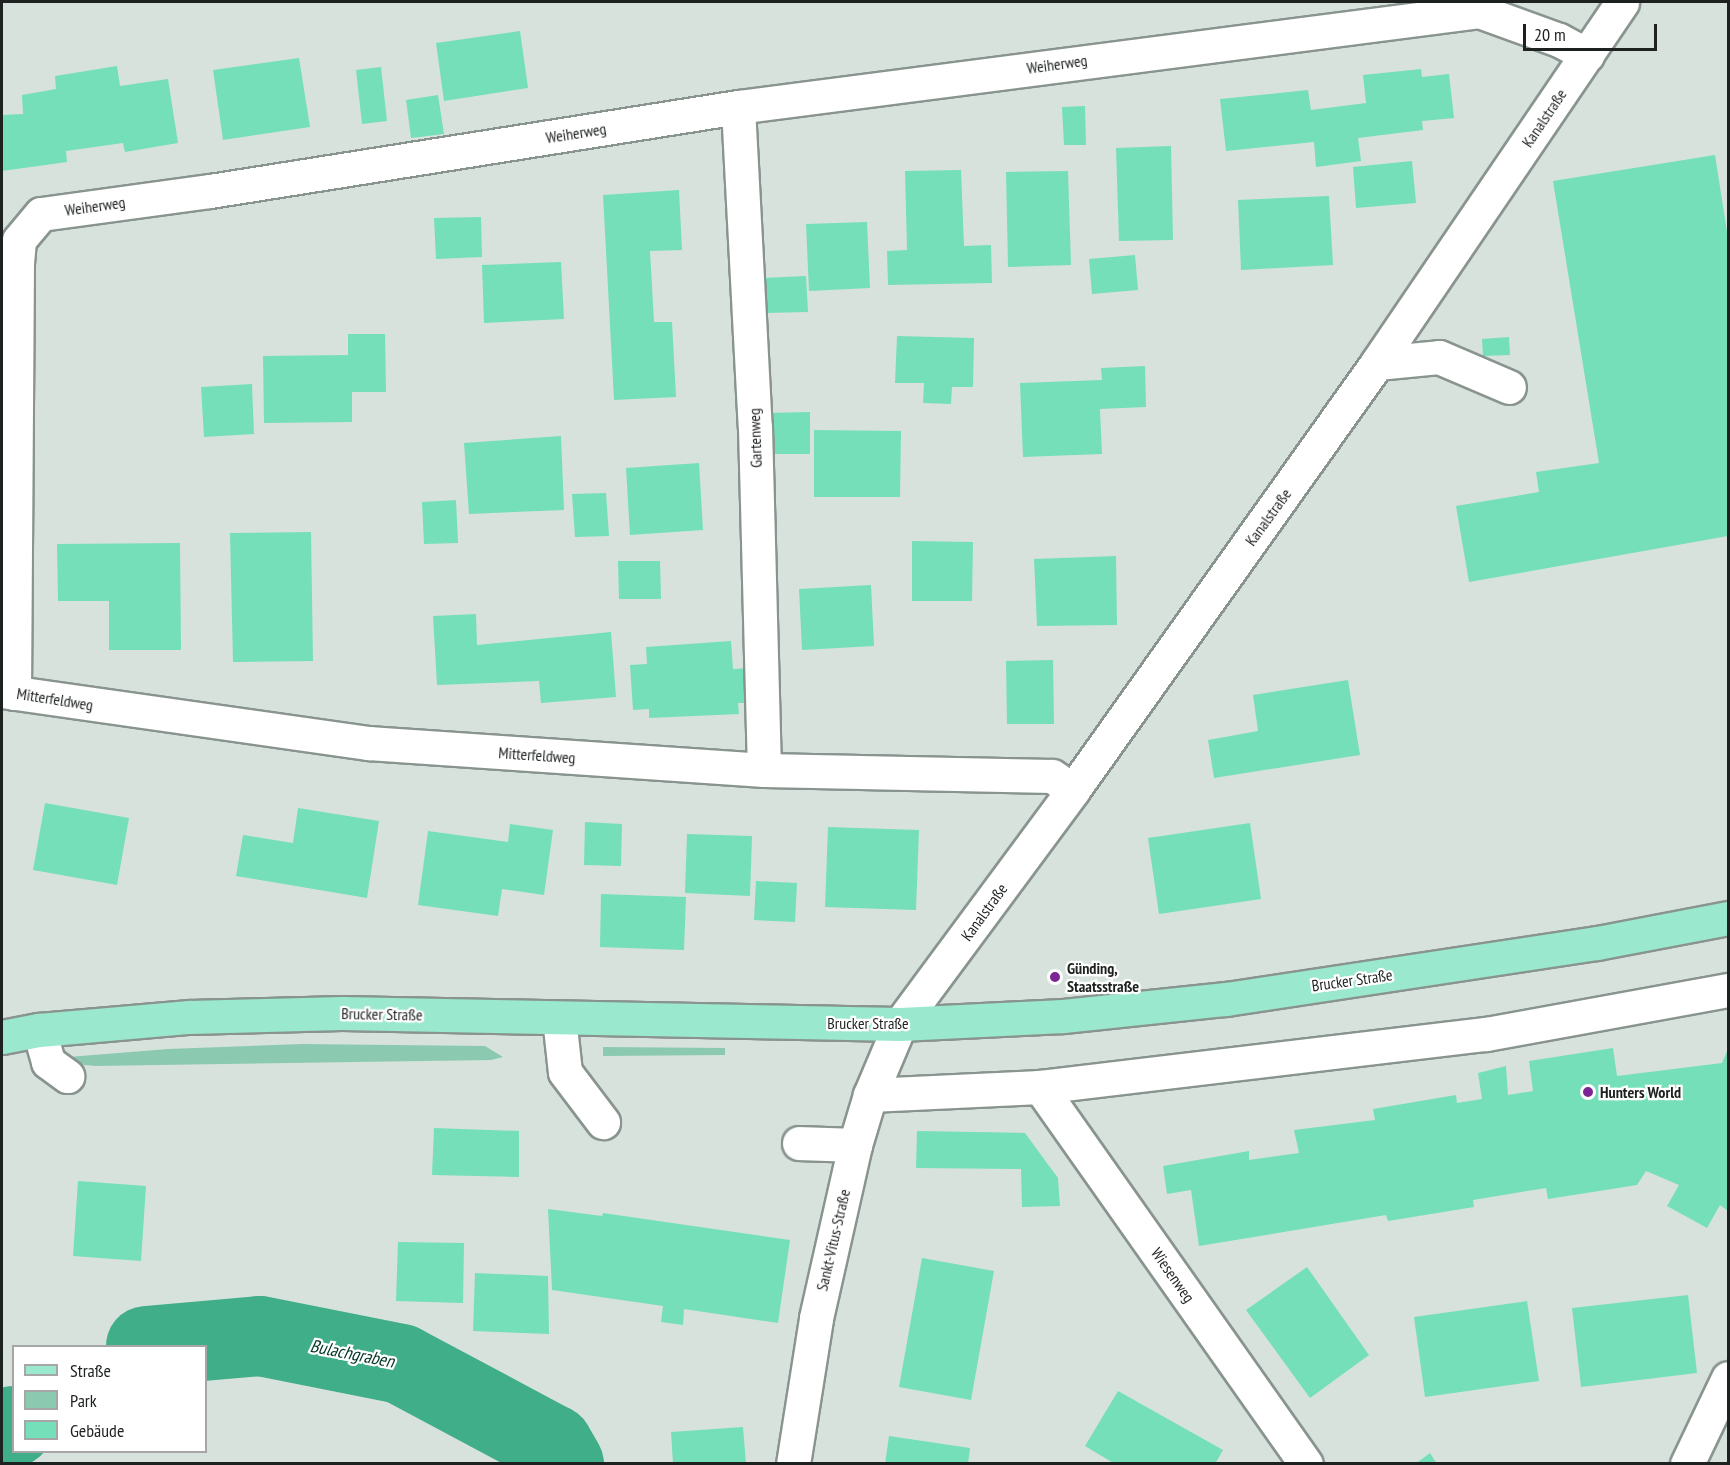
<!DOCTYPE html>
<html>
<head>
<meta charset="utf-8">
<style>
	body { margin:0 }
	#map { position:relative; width:1730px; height:1465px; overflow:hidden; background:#d7e2dd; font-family:"PT Sans Narrow",sans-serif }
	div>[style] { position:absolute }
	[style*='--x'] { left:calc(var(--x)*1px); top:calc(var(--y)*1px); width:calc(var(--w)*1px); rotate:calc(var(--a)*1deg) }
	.green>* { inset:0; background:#8cc9b1 }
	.river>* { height:80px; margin:-40px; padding:0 40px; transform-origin:40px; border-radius:40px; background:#41ae8a }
	.building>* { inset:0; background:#75dfb9 }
	.roads { filter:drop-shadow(2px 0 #89948f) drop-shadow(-2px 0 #89948f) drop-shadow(0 2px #89948f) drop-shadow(0 -2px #89948f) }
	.minor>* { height:33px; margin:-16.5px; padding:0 16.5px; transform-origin:16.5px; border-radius:16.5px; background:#fff }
	.major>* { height:33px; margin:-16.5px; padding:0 16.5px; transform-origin:16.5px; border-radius:16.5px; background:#9ae8ce }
	.dots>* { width:16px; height:16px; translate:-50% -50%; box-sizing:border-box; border:3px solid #fff; border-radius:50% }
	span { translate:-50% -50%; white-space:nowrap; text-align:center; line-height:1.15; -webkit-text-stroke:4.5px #fff; paint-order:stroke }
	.street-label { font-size:16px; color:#1d211f }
	.poi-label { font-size:16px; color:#1d211f; font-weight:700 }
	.left { translate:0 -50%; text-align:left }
	.water-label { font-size:18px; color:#033527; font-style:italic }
	.frame { position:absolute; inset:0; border:3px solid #1d211f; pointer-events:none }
	.legend { position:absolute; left:12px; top:1345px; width:195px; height:108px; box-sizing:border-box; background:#fff; border:2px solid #a5a6a5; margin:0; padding:8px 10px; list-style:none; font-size:18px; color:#1d211f }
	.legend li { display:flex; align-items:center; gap:12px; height:30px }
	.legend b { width:30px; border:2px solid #a5a6a5 }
	.scale { position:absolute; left:1523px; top:24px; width:134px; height:27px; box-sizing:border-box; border:3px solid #1d211f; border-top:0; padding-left:8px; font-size:18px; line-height:21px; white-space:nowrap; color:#1d211f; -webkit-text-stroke:4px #fff; paint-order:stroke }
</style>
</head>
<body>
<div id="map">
	<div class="green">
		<i style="clip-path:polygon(302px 1044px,485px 1046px,503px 1057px,491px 1060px,96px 1066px,63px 1063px,56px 1058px,168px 1049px)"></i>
		<i style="clip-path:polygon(603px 1047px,725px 1048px,725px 1055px,603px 1056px)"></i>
	</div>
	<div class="river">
		<i style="--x:146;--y:1346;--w:114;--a:-5"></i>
		<i style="--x:260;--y:1336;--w:144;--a:11.2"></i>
		<i style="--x:401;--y:1364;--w:172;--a:28.1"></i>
		<i style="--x:553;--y:1445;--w:22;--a:60"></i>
		<i style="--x:2;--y:1433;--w:14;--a:-30"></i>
	</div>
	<div class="building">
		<i style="clip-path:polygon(520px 31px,528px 88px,444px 101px,436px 43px)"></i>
		<i style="clip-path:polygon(299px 58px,310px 127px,223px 140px,213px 70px)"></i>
		<i style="clip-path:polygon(117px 66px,120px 86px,168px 79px,178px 143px,125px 152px,123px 143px,66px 151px,67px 162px,2px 171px,2px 115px,23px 114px,22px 95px,56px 89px,55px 76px)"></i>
		<i style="clip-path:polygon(381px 67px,387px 121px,362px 124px,356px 70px)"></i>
		<i style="clip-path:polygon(1421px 69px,1422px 77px,1449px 74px,1454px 118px,1422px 121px,1423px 130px,1358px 138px,1361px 161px,1316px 167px,1314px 142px,1226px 151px,1220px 99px,1308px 90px,1311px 110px,1366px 103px,1363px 75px)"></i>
		<i style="clip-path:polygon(438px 95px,444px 134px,411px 138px,406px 100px)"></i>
		<i style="clip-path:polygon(1085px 106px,1086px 145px,1064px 145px,1062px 107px)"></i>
		<i style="clip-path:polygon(1171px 146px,1173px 240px,1119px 241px,1116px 148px)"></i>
		<i style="clip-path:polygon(1715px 155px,1728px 238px,1728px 536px,1469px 582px,1456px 506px,1539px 492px,1536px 472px,1599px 463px,1553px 181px)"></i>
		<i style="clip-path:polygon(1412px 161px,1416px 203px,1356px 208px,1353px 167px)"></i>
		<i style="clip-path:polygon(961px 170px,964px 246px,991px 245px,992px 283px,888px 285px,887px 251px,907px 250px,905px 171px)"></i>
		<i style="clip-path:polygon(1068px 171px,1071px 265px,1008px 267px,1006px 172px)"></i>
		<i style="clip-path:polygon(679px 190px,682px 250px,650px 251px,654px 322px,672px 322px,676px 397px,614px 400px,603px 195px)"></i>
		<i style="clip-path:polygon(1329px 196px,1333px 265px,1241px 270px,1238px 200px)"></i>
		<i style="clip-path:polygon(481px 217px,482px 257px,436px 259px,434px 218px)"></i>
		<i style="clip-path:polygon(867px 222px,870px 288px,809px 291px,806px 224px)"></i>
		<i style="clip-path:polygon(1135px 255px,1138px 290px,1092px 294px,1089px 259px)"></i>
		<i style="clip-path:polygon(561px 262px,564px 319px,484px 323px,482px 265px)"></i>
		<i style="clip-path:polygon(806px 276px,808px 312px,765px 313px,763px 278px)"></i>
		<i style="clip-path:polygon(348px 334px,385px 334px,386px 392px,352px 392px,352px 422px,264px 423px,263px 356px,348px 355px)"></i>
		<i style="clip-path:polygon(897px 336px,974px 338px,973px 387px,952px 387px,951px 404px,923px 403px,924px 383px,895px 383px)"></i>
		<i style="clip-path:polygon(1509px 337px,1510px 355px,1483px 356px,1482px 339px)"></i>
		<i style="clip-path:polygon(1145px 366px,1146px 407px,1100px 409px,1102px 454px,1023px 457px,1020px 383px,1102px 380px,1101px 368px)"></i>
		<i style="clip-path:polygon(252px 384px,254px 434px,204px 437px,201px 387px)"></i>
		<i style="clip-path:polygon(810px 412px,810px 454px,765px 454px,766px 413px)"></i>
		<i style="clip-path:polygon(814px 430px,901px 431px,900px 497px,814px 497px)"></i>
		<i style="clip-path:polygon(561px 436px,564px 510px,469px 514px,464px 443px)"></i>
		<i style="clip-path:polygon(699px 463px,703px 530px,630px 535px,626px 468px)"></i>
		<i style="clip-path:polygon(606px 493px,609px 536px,575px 537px,572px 494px)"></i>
		<i style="clip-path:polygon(456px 500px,458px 543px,424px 544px,422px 502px)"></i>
		<i style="clip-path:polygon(311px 532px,313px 661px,233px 662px,230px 533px)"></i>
		<i style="clip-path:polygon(912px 541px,973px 542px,972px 601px,912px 601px)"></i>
		<i style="clip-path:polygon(180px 543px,181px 650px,109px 650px,109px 601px,58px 601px,57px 544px)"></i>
		<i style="clip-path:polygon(1116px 556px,1117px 625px,1037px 626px,1034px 559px)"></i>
		<i style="clip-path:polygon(618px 561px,660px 561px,661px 599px,619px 599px)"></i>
		<i style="clip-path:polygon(871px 585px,874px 646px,802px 650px,799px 589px)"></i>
		<i style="clip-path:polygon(476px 614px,477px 645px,611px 632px,616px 697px,541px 703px,539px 681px,437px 685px,433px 616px)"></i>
		<i style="clip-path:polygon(731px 641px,733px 669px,751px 668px,753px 703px,738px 703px,739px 714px,649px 718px,649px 709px,633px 710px,630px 665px,647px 664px,646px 647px)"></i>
		<i style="clip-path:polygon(1053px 660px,1054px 724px,1007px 724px,1006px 661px)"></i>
		<i style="clip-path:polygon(1348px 680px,1360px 755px,1214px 778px,1208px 740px,1258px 731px,1253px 695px)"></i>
		<i style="clip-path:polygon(45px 803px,129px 818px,117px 885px,33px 870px)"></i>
		<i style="clip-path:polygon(298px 808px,379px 821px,367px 898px,236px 876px,243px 835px,293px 843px)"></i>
		<i style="clip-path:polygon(585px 822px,622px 824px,621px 866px,584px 865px)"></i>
		<i style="clip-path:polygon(1250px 823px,1261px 899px,1159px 914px,1148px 838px)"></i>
		<i style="clip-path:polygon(510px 824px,553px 830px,544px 895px,502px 889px,498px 916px,418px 905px,428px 831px,508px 842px)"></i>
		<i style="clip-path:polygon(828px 827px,919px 830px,916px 910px,825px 907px)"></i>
		<i style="clip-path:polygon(687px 834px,752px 836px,750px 896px,685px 893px)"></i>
		<i style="clip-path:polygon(756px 881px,797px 883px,795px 922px,754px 920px)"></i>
		<i style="clip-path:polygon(601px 894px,686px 897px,684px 950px,600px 947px)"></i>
		<i style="clip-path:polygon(1613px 1048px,1617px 1076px,1722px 1063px,1728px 1049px,1728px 1211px,1720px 1205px,1707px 1228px,1667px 1206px,1679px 1185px,1646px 1171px,1637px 1185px,1548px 1199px,1546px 1188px,1473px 1200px,1474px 1207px,1388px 1221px,1386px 1215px,1199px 1246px,1191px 1190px,1167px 1194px,1163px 1166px,1249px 1151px,1249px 1160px,1299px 1153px,1294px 1130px,1375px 1120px,1373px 1109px,1456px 1095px,1457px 1103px,1482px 1099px,1478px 1073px,1506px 1066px,1508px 1095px,1533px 1091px,1529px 1061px)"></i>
		<i style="clip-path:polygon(434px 1128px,519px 1131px,519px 1177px,432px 1175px)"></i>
		<i style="clip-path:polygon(917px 1131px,1025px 1133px,1058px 1178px,1060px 1206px,1022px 1207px,1021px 1169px,916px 1168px)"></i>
		<i style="clip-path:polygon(78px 1181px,146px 1186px,141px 1261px,73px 1256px)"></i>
		<i style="clip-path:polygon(548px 1209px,602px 1216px,603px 1213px,790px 1240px,778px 1323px,684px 1309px,683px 1325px,661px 1322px,663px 1306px,552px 1290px)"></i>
		<i style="clip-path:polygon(398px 1242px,464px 1243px,463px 1303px,396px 1301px)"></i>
		<i style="clip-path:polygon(922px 1258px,994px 1271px,971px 1400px,899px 1387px)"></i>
		<i style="clip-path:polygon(1307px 1267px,1369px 1355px,1310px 1398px,1246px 1310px)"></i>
		<i style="clip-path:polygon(475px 1273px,548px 1276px,549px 1334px,473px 1331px)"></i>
		<i style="clip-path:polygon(1688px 1295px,1697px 1373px,1581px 1387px,1572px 1308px)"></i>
		<i style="clip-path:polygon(1527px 1301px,1539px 1381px,1425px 1397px,1414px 1317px)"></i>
		<i style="clip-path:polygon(1118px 1391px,1223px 1450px,1215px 1464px,1115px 1464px,1085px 1446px)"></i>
		<i style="clip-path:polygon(743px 1427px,746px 1464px,673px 1464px,671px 1432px)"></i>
		<i style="clip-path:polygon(889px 1436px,970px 1448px,968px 1464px,885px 1464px)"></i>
		<i style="clip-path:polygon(1430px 1453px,1437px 1464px,1415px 1464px)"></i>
	</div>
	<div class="roads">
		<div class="minor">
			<i style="--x:738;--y:107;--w:320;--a:87"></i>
			<i style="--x:755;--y:427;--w:343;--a:88.5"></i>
			<i style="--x:1377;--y:363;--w:62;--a:-5.5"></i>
			<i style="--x:1439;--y:357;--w:76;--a:23.2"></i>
			<i style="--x:2;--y:691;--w:370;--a:8.1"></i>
			<i style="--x:368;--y:743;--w:397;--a:3.9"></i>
			<i style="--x:764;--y:770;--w:288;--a:1.2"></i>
			<i style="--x:1052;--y:776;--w:25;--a:34"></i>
			<i style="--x:14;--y:693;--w:430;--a:-89.6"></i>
			<i style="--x:17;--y:263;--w:23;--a:-85"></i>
			<i style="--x:19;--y:240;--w:34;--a:-50"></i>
			<i style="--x:41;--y:214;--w:171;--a:-7.8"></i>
			<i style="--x:210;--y:191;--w:535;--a:-9.04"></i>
			<i style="--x:738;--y:107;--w:747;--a:-7.38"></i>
			<i style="--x:1479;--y:11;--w:85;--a:19.9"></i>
			<i style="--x:1559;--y:40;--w:32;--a:28"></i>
			<i style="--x:559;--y:1018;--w:54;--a:83.7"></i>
			<i style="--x:565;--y:1072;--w:63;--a:52.8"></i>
			<i style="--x:39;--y:1030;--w:33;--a:74"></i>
			<i style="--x:48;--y:1062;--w:24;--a:36"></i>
			<i style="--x:1040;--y:1087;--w:461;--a:54.8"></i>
			<i style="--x:870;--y:1095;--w:170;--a:-2.7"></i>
			<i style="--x:1040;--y:1087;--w:449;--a:-6.8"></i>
			<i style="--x:1486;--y:1034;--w:246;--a:-10.3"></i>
			<i style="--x:799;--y:1143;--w:56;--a:2"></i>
			<i style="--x:793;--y:1464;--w:148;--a:-81"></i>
			<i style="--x:816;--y:1318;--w:177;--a:-77.3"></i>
			<i style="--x:855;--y:1145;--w:52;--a:-73.3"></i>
			<i style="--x:870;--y:1095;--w:77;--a:-67.1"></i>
			<i style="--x:900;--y:1024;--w:291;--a:-53.5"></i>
			<i style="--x:1073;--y:790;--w:524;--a:-54.55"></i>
			<i style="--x:1377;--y:363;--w:436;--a:-55.8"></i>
			<i style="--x:1687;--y:1464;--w:95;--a:-64.5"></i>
		</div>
		<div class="major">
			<i style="--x:2;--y:1037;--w:38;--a:-11"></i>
			<i style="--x:39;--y:1030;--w:151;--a:-5"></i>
			<i style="--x:189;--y:1017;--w:153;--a:-1.5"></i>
			<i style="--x:342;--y:1013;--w:558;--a:1.13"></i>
			<i style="--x:900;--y:1024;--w:163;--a:-2.8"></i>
			<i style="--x:1063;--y:1016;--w:164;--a:-6"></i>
			<i style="--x:1226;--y:999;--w:375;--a:-8.6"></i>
			<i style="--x:1597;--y:943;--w:133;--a:-10.8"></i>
		</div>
	</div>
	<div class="dots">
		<i style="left:1055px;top:977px;background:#7c2594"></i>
		<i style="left:1588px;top:1092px;background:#7c2594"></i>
	</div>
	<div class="street-label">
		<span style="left:1057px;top:64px;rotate:-8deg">Weiherweg</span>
		<span style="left:1544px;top:118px;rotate:-56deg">Kanalstraße</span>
		<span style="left:576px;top:133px;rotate:-9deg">Weiherweg</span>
		<span style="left:95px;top:206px;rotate:-8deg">Weiherweg</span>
		<span style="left:755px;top:438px;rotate:-92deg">Gartenweg</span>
		<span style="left:1268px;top:517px;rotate:-54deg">Kanalstraße</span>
		<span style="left:55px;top:699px;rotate:9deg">Mitterfeldweg</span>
		<span style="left:537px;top:755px;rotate:4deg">Mitterfeldweg</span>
		<span style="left:984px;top:912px;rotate:-54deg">Kanalstraße</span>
		<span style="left:1352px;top:980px;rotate:-8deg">Brucker Straße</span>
		<span style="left:382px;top:1014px;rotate:1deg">Brucker Straße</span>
		<span style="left:868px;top:1023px">Brucker Straße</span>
		<span style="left:833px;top:1240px;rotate:-77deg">Sankt-Vitus-Straße</span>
		<span style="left:1173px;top:1275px;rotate:55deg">Wiesenweg</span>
	</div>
	<div class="poi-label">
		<span class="left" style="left:1067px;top:977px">Günding,<br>Staatsstraße</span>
		<span class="left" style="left:1600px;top:1092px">Hunters World</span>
	</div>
	<div class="water-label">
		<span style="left:352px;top:1354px;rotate:11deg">Bulachgraben</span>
	</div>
	<div class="frame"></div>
	<ul class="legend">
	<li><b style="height:8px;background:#9ae8ce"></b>Straße</li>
	<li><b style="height:16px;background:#8cc9b1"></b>Park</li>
	<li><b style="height:16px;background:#75dfb9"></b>Gebäude</li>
	</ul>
	<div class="scale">20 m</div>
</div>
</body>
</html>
